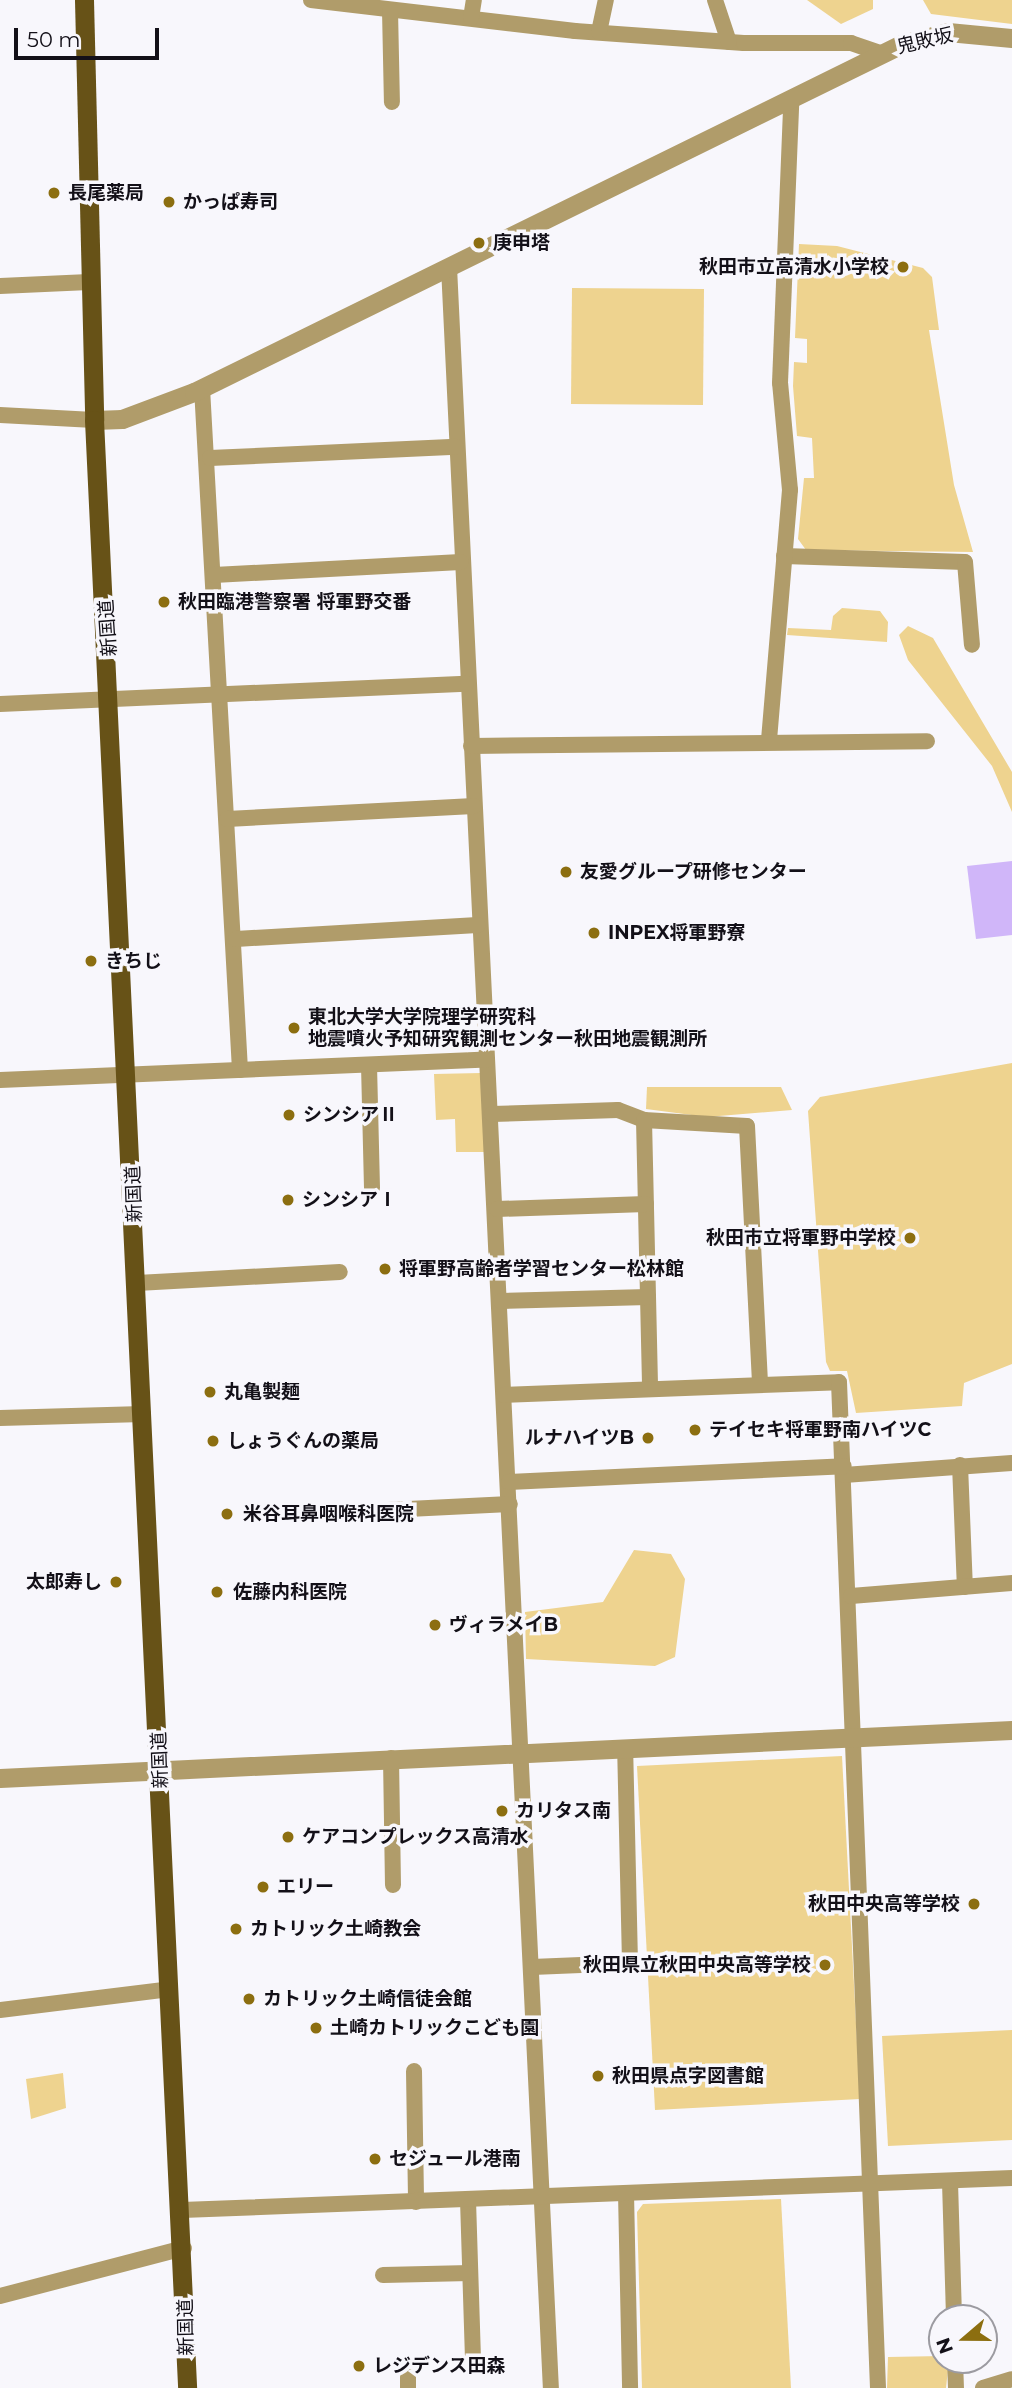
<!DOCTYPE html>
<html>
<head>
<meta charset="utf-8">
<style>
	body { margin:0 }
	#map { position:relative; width:1012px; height:2388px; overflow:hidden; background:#f8f7fc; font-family:Montserrat,"Noto Sans JP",sans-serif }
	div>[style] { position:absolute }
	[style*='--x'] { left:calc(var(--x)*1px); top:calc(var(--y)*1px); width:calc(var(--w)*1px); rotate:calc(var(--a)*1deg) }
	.green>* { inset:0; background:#eed38f }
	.water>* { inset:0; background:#d0b6f9 }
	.minor>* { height:16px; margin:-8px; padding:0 8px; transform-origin:8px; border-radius:8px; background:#b09c6a }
	.tertiary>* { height:19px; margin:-9.5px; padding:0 9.5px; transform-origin:9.5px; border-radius:9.5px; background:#b09c6a }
	.primary>* { height:19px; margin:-9.5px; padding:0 9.5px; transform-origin:9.5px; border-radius:9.5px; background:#675217 }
	.dots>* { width:19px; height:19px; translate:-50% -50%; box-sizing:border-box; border:4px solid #f8f7fc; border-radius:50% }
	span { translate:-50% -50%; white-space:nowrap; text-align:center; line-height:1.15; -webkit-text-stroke:7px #f8f7fc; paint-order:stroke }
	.street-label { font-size:19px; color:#131018 }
	.poi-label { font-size:19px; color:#131018; font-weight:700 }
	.left { translate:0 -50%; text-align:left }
	.right { translate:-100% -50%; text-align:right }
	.north { position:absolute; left:928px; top:2304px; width:70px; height:70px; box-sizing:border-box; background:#f8f7fc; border:2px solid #9c9ba1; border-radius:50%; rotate:250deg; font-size:19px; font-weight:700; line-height:28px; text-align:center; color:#131018 }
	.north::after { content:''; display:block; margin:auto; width:24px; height:32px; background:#8c6e10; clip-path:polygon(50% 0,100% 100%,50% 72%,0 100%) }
	.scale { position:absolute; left:14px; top:28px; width:145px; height:32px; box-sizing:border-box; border:4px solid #131018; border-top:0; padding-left:9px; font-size:21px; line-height:24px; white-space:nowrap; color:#131018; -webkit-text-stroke:5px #f8f7fc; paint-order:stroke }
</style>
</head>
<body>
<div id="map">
	<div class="green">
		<i style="clip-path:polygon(807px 0,873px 0,873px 9px,841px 24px)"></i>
		<i style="clip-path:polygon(923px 0,1012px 0,1012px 24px,931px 14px)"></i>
		<i style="clip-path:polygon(799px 244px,837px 246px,923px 268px,932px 277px,939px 330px,929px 330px,954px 485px,973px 552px,806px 550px,798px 539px,804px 478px,814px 478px,812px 438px,797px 436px,793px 386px,794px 362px,807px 363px,807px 339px,795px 338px)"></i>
		<i style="clip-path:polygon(572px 288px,704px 289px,703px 405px,571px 404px)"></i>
		<i style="clip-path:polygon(842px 608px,880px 611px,888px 622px,887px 642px,787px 635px,788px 628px,831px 630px,833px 616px)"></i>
		<i style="clip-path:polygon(908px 626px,933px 638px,1012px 772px,1012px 812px,992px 766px,908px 660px,899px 635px)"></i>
		<i style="clip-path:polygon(1012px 1063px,1012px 1364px,964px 1383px,962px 1406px,856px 1413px,847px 1371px,830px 1371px,826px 1362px,808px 1111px,820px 1097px)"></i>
		<i style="clip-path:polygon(481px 1073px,486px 1152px,456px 1152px,455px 1119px,436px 1120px,434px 1074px)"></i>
		<i style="clip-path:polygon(647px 1087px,781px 1087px,792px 1110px,707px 1117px,646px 1109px)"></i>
		<i style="clip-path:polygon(634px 1550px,671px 1554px,685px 1579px,675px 1657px,655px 1666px,526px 1659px,525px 1612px,603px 1602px)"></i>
		<i style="clip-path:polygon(842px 1756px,860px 2099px,655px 2110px,637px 1766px)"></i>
		<i style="clip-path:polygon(1012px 2030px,1012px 2140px,888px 2146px,882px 2036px)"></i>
		<i style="clip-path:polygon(63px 2073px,66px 2108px,31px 2119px,26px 2079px)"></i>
		<i style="clip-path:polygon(781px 2199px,791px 2388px,642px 2388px,637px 2212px,643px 2204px)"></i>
		<i style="clip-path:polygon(942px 2356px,949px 2360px,946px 2388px,887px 2388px,888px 2357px)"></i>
	</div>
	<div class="water">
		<i style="clip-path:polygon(1012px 861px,1012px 935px,976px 939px,967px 866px)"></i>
	</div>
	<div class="minor">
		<i style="--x:311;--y:0;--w:266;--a:6.7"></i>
		<i style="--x:575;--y:31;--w:169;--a:4.1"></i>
		<i style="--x:744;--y:43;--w:107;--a:0"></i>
		<i style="--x:851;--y:43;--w:31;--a:19"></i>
		<i style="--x:715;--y:0;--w:44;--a:71.6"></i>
		<i style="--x:390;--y:10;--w:92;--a:88.8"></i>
		<i style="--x:471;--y:18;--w:18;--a:-81"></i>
		<i style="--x:599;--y:32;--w:33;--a:-78"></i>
		<i style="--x:449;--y:267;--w:2123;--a:87.25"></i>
		<i style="--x:0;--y:286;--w:89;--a:-2.6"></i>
		<i style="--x:202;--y:388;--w:683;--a:86.81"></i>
		<i style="--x:0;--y:415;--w:94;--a:3"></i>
		<i style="--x:210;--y:458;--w:246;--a:-2.6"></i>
		<i style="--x:784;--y:556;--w:181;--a:1.9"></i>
		<i style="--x:965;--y:562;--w:83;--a:85.2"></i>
		<i style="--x:214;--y:575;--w:247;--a:-3"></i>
		<i style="--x:0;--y:704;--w:466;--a:-2.5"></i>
		<i style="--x:769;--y:740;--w:251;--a:-85.2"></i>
		<i style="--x:790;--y:490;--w:107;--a:-95.3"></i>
		<i style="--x:780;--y:383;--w:279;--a:-87.7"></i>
		<i style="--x:471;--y:746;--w:456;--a:-0.6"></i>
		<i style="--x:227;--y:819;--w:247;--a:-3"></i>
		<i style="--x:236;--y:939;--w:242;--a:-3.3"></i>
		<i style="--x:369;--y:1065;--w:123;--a:88.6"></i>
		<i style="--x:0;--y:1080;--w:487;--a:-2.4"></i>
		<i style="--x:492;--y:1114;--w:126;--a:-1.8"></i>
		<i style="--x:618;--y:1110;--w:28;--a:21"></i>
		<i style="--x:644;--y:1120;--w:103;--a:3.3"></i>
		<i style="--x:747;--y:1126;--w:257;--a:87.1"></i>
		<i style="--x:644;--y:1120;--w:269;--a:88.7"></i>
		<i style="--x:497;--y:1209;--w:149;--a:-1.9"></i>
		<i style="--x:137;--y:1283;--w:203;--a:-3.1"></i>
		<i style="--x:501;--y:1301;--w:147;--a:-1.6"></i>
		<i style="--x:504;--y:1395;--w:335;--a:-2.2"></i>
		<i style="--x:839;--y:1382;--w:1007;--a:87.78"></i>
		<i style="--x:0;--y:1418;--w:143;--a:-1.6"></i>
		<i style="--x:960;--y:1465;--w:122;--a:87.7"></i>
		<i style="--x:844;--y:1475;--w:168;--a:-4.1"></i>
		<i style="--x:509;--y:1482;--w:335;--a:-2.7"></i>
		<i style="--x:347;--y:1512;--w:163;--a:-2.8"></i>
		<i style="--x:851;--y:1596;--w:162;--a:-4.6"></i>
		<i style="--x:391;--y:1758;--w:127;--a:89.1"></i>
		<i style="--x:532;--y:1967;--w:98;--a:-2.3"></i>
		<i style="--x:630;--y:1963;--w:215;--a:-91.3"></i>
		<i style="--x:0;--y:2010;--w:171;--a:-7"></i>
		<i style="--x:414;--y:2071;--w:131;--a:89.1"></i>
		<i style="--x:950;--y:2182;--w:136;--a:88.3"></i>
		<i style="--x:626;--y:2193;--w:195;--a:88.8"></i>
		<i style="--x:468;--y:2200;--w:158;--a:88.2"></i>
		<i style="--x:182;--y:2210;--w:831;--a:-2.21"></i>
		<i style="--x:383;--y:2275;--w:87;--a:-1.3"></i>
		<i style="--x:0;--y:2296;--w:190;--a:-14.6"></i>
		<i style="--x:955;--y:2360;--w:28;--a:88"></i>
		<i style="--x:408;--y:2377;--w:11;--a:90"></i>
		<i style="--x:983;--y:2388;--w:30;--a:-17"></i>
	</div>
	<div class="tertiary">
		<i style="--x:94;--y:420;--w:28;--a:-2"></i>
		<i style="--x:122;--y:419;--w:77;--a:-20.6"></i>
		<i style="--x:194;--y:392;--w:789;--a:-26.18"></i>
		<i style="--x:902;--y:44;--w:48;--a:-14.6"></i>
		<i style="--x:948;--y:32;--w:64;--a:5.4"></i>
		<i style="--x:0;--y:1778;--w:1013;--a:-2.72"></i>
	</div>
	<div class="primary">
		<i style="--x:84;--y:0;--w:420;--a:88.6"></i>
		<i style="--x:94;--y:420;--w:1970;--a:87.29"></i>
	</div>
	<div class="dots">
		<i style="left:54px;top:193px;background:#8c6e10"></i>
		<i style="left:169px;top:202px;background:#8c6e10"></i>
		<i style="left:479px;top:243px;background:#8c6e10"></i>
		<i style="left:903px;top:267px;background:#8c6e10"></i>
		<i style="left:164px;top:602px;background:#8c6e10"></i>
		<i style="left:566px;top:872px;background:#8c6e10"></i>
		<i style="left:594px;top:933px;background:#8c6e10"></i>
		<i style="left:91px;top:961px;background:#8c6e10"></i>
		<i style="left:294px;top:1028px;background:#8c6e10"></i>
		<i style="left:289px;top:1115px;background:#8c6e10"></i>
		<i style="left:288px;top:1200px;background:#8c6e10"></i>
		<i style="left:910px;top:1238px;background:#8c6e10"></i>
		<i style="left:385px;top:1269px;background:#8c6e10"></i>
		<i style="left:210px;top:1392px;background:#8c6e10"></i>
		<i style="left:695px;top:1430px;background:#8c6e10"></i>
		<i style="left:648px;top:1438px;background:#8c6e10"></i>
		<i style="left:213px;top:1441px;background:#8c6e10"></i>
		<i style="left:227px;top:1514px;background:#8c6e10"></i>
		<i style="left:116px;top:1582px;background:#8c6e10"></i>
		<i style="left:217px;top:1592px;background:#8c6e10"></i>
		<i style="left:435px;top:1625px;background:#8c6e10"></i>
		<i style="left:502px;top:1811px;background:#8c6e10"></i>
		<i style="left:288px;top:1837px;background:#8c6e10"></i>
		<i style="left:263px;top:1887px;background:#8c6e10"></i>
		<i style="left:974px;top:1904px;background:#8c6e10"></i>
		<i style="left:236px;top:1929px;background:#8c6e10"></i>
		<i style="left:825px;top:1965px;background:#8c6e10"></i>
		<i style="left:249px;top:1999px;background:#8c6e10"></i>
		<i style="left:316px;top:2028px;background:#8c6e10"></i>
		<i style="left:598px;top:2076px;background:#8c6e10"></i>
		<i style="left:375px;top:2159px;background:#8c6e10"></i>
		<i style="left:359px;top:2366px;background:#8c6e10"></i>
	</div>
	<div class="street-label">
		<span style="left:925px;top:41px;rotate:-13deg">鬼敗坂</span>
		<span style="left:108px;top:628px;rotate:-94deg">新国道</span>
		<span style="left:134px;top:1194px;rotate:-92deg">新国道</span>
		<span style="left:160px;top:1760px;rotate:-92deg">新国道</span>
		<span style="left:186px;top:2327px;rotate:-91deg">新国道</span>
	</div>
	<div class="poi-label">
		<span class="left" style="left:68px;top:193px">長尾薬局</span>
		<span class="left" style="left:183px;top:202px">かっぱ寿司</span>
		<span class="left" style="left:493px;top:243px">庚申塔</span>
		<span class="right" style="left:889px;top:267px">秋田市立高清水小学校</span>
		<span class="left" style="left:178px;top:602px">秋田臨港警察署 将軍野交番</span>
		<span class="left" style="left:580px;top:872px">友愛グループ研修センター</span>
		<span class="left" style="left:608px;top:933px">INPEX将軍野寮</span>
		<span class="left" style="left:105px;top:961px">きちじ</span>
		<span class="left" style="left:308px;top:1028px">東北大学大学院理学研究科<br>地震噴火予知研究観測センター秋田地震観測所</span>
		<span class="left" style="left:303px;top:1115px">シンシアⅡ</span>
		<span class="left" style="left:302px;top:1200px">シンシアⅠ</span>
		<span class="right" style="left:896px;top:1238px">秋田市立将軍野中学校</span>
		<span class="left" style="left:399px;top:1269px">将軍野高齢者学習センター松林館</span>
		<span class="left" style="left:224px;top:1392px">丸亀製麺</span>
		<span class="left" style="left:709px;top:1430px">テイセキ将軍野南ハイツC</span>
		<span class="right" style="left:634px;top:1438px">ルナハイツB</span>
		<span class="left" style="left:227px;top:1441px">しょうぐんの薬局</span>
		<span class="left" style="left:243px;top:1514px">米谷耳鼻咽喉科医院</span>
		<span class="right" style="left:102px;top:1582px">太郎寿し</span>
		<span class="left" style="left:233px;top:1592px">佐藤内科医院</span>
		<span class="left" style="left:449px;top:1625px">ヴィラメイB</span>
		<span class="left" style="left:516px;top:1811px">カリタス南</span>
		<span class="left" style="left:302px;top:1837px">ケアコンプレックス高清水</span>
		<span class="left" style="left:277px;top:1887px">エリー</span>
		<span class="right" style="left:960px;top:1904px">秋田中央高等学校</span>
		<span class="left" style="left:250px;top:1929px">カトリック土崎教会</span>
		<span class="right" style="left:811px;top:1965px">秋田県立秋田中央高等学校</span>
		<span class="left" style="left:263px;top:1999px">カトリック土崎信徒会館</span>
		<span class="left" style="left:330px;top:2028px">土崎カトリックこども園</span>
		<span class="left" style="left:612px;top:2076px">秋田県点字図書館</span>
		<span class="left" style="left:389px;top:2159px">セジュール港南</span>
		<span class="left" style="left:373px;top:2366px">レジデンス田森</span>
	</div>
	<div class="north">N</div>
	<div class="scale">50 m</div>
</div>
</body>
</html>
